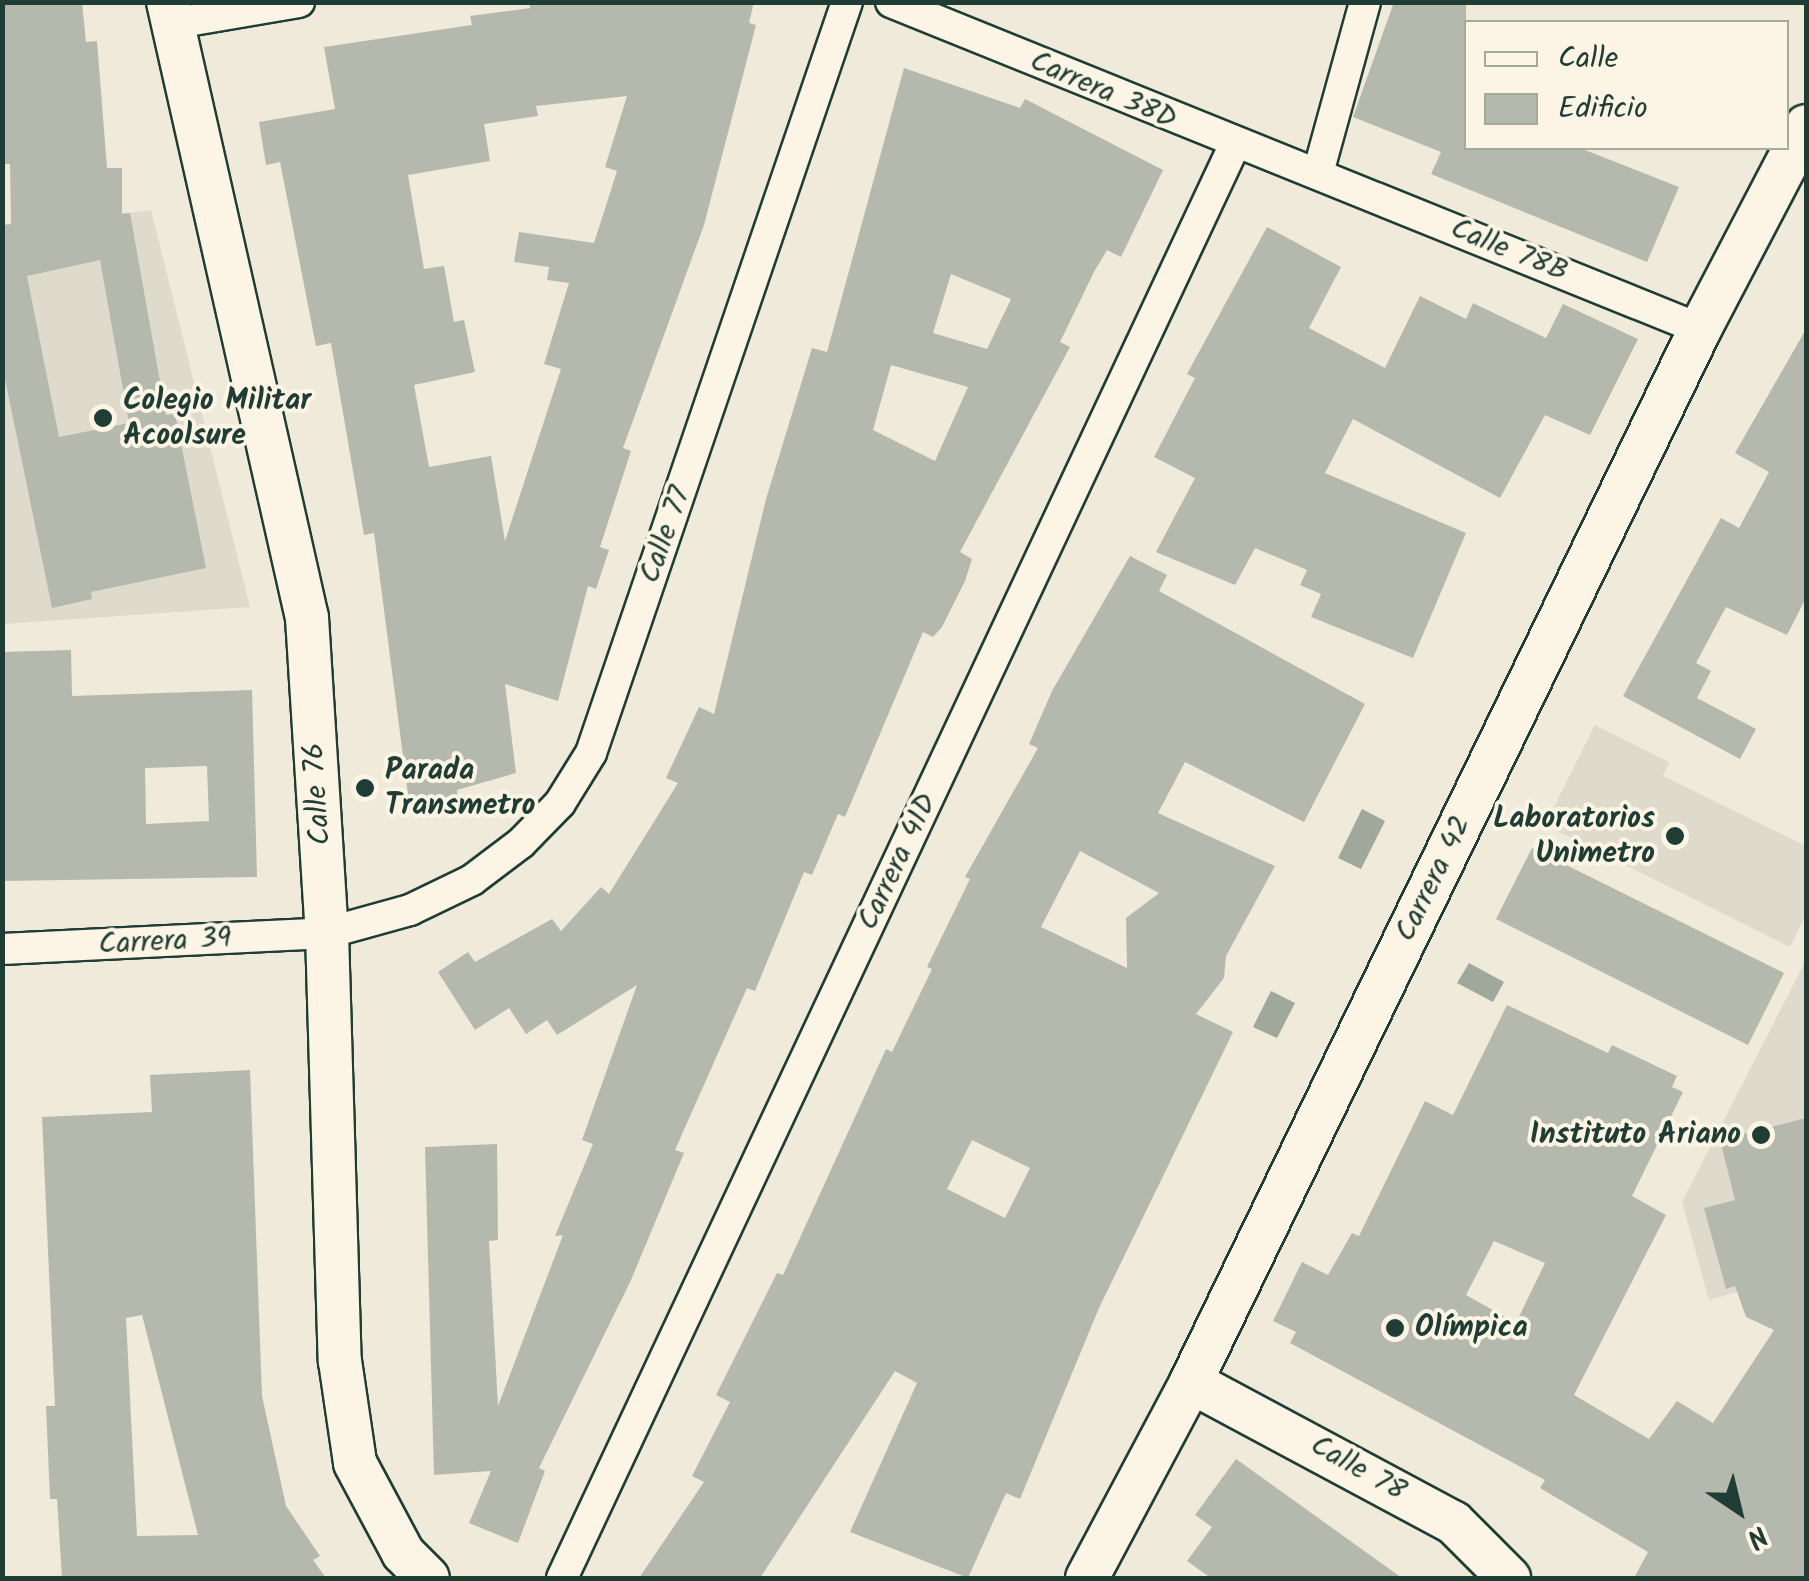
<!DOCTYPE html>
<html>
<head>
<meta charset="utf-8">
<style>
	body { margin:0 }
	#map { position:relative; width:1809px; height:1581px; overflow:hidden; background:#efeada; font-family:Kalam,sans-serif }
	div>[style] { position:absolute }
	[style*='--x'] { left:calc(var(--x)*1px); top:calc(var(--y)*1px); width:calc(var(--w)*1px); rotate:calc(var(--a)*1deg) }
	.built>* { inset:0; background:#dedbcc }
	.water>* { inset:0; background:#9fa89a }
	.building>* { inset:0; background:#b5b9ad }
	.roads { filter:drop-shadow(2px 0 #1f3d34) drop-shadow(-2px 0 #1f3d34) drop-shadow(0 2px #1f3d34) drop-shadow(0 -2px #1f3d34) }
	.street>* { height:30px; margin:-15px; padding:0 15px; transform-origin:15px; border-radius:15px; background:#fcf5e5 }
	.secondary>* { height:42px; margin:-21px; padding:0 21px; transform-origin:21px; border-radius:21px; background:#fcf5e5 }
	.dots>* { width:28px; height:28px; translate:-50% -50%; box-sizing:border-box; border:5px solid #fcf5e5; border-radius:50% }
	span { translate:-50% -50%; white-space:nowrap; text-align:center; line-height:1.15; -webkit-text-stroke:8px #fcf5e5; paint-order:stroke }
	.street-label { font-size:30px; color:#1f3d34 }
	.poi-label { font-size:30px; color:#1f3d34; font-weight:700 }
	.left { translate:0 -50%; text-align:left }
	.right { translate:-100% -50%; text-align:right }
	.frame { position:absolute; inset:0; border:5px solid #1f3d34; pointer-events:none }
	.legend { position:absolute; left:1464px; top:20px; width:325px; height:130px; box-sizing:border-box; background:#fcf5e5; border:2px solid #a4ab9e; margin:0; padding:12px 18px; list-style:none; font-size:30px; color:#1f3d34 }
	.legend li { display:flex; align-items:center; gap:20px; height:50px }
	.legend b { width:50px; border:2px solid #a4ab9e }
	.north { position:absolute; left:1689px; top:1461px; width:100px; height:100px; -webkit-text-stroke:8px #fcf5e5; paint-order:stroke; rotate:145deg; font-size:28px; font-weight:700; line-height:40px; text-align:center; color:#1f3d34 }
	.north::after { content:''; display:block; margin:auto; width:35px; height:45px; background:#1f3d34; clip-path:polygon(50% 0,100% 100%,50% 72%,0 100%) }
</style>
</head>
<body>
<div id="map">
	<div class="built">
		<i style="clip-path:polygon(151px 210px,250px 607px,3px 624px,3px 229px)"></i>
		<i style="clip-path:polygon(1595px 725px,1669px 762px,1663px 776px,1806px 846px,1806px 914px,1790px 947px,1545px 825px)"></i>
		<i style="clip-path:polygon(1806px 960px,1806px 1272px,1709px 1300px,1682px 1202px)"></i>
	</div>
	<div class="water">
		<i style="clip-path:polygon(1362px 809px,1385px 821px,1361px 869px,1338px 858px)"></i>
		<i style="clip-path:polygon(1469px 963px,1504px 982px,1493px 1002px,1457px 983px)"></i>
		<i style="clip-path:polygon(1271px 991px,1295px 1003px,1277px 1038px,1253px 1027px)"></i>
	</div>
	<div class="building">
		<i style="clip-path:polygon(evenodd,2px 2px,82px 2px,86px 42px,97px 41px,107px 168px,122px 168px,122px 214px,130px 213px,166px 415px,175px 414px,206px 568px,91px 592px,92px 599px,52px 608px,2px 364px,2px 225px,11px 224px,10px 164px,2px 164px,2px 2px,100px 260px,129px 423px,59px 437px,27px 276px,100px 260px)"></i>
		<i style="clip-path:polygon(evenodd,529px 2px,754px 2px,749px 23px,756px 25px,704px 225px,623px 448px,631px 451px,600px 547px,609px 550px,596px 589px,588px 586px,558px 701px,505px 684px,516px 773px,457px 790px,458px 804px,410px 810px,374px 533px,364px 535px,331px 343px,316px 346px,280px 162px,266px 165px,259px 122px,335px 109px,324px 47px,472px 25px,470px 16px,530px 8px,529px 2px,627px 96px,605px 167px,617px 171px,594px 243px,519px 232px,514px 262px,549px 267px,547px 280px,569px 283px,544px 364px,561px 369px,505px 541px,491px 456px,429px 467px,414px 385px,475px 372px,464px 320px,454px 322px,444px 266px,424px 269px,408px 175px,490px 161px,484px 124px,538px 116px,536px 106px,627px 96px)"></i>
		<i style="clip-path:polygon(1394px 2px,1466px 2px,1466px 148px,1580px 148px,1679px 187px,1647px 262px,1431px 174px,1441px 152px,1353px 117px)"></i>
		<i style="clip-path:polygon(evenodd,904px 68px,1020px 108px,1025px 99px,1163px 170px,1121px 257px,1107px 250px,1094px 272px,1060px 342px,1070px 347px,960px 552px,972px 559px,965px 581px,942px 627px,933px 637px,923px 632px,845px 817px,838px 814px,812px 875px,804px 872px,755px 991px,747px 988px,675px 1150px,684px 1153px,631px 1280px,539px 1468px,545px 1471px,518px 1543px,469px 1523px,491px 1471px,434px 1475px,425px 1147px,497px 1144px,498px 1240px,489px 1241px,498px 1406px,563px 1235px,555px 1236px,593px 1144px,582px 1140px,637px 985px,557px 1035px,547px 1020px,526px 1034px,509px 1008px,475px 1030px,438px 972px,468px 952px,475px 962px,552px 919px,561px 931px,601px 887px,609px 894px,678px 783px,666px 778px,699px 707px,714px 714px,766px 499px,812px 348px,827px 352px,904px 68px,951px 274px,1011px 299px,987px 349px,933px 333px,951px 274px,904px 68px,891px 365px,968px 387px,935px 461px,873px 430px,891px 365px)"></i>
		<i style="clip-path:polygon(1267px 227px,1341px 267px,1309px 328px,1385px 368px,1420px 296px,1466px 319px,1473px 303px,1546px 338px,1563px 304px,1638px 339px,1590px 435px,1545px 415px,1500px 498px,1353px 419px,1325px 473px,1466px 533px,1413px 658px,1311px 617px,1321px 594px,1300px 585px,1307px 570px,1255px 548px,1235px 585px,1156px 552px,1195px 478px,1154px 457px,1195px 378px,1187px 374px)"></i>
		<i style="clip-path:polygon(1806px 329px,1806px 598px,1787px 635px,1726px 607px,1696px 663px,1711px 671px,1697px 698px,1756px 729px,1740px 759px,1623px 696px,1721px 518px,1739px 528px,1769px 472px,1735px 453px)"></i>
		<i style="clip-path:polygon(evenodd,1130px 556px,1167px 575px,1159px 591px,1365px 704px,1304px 822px,1185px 762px,1158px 813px,1275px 866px,1226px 956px,1224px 978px,1196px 1014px,1233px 1032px,1099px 1308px,1020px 1499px,1006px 1493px,968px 1578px,850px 1532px,917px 1383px,895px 1371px,760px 1578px,639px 1578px,704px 1482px,692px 1476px,730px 1402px,716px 1395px,777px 1273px,783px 1275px,886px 1049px,892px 1052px,932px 969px,927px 967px,970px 879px,965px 877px,1038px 748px,1029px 744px,1052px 691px,1130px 556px,1080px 851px,1159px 893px,1126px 918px,1127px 968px,1041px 927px,1080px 851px,1130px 556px,972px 1140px,1030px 1168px,1005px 1218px,947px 1189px,972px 1140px)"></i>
		<i style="clip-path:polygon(evenodd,71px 650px,72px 696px,252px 690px,257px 877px,2px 881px,2px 652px,71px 650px,207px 766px,209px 821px,146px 824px,145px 768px,207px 766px)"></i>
		<i style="clip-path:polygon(1532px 848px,1784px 973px,1748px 1045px,1496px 919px)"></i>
		<i style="clip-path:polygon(evenodd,1507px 1005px,1608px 1053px,1612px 1045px,1677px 1076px,1672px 1087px,1683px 1092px,1632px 1196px,1666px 1215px,1574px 1395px,1649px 1439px,1677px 1401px,1713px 1423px,1774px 1330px,1746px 1317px,1735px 1286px,1726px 1289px,1704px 1208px,1735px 1200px,1720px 1140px,1806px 1118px,1806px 1578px,1634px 1578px,1648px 1552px,1540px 1488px,1545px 1480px,1290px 1343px,1296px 1332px,1273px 1321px,1302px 1262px,1328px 1275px,1352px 1233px,1359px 1236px,1425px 1101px,1453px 1115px,1507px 1005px,1494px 1241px,1545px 1263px,1516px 1323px,1466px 1295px,1494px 1241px)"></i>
		<i style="clip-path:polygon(evenodd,250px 1070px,262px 1396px,286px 1506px,320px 1556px,313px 1560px,326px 1578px,62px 1578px,57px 1499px,50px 1499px,46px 1406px,55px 1406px,42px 1117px,152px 1112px,150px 1075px,250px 1070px,142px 1315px,198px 1535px,137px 1536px,126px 1318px,142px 1315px)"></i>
		<i style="clip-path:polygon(1236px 1459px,1402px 1578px,1211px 1578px,1187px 1561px,1212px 1527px,1195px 1515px)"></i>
	</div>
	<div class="roads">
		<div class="street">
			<i style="--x:891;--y:2;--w:873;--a:22.01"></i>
			<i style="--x:170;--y:24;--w:131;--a:-9.7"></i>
			<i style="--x:1318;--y:173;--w:177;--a:-74.6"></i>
			<i style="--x:2;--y:949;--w:325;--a:-2.8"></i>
			<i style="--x:327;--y:933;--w:86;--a:-15.5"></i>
			<i style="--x:410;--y:910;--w:69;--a:-25.8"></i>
			<i style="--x:472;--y:880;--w:61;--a:-37.1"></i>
			<i style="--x:521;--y:843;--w:56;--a:-45.7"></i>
			<i style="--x:560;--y:803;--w:59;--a:-58.2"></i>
			<i style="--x:591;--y:753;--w:793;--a:-71.18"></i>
			<i style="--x:562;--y:1578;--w:1582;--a:-64.86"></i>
		</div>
		<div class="secondary">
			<i style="--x:168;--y:2;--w:631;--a:77.28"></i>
			<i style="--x:307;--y:618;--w:316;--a:86.4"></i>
			<i style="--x:327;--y:933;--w:428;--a:88.3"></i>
			<i style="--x:340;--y:1361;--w:103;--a:81.6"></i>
			<i style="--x:355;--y:1463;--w:102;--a:61.9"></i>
			<i style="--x:403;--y:1553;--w:35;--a:45"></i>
			<i style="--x:1191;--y:1382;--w:298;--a:28.2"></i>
			<i style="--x:1454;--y:1523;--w:78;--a:45"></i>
			<i style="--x:1087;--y:1578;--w:222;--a:-62"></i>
			<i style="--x:1191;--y:1382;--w:1170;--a:-64.2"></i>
			<i style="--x:1700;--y:329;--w:229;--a:-62.4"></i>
		</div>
	</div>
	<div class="dots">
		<i style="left:103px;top:418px;background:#1f3d34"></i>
		<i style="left:365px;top:788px;background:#1f3d34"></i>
		<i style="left:1675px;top:836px;background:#1f3d34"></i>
		<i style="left:1761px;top:1135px;background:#1f3d34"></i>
		<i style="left:1395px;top:1328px;background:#1f3d34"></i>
	</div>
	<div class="street-label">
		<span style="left:1103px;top:91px;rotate:23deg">Carrera 38D</span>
		<span style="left:1509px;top:251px;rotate:22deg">Calle 78B</span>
		<span style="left:666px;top:535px;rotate:-71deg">Calle 77</span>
		<span style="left:318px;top:794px;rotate:-94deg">Calle 76</span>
		<span style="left:898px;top:862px;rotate:-65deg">Carrera 41D</span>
		<span style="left:1434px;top:879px;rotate:-64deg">Carrera 42</span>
		<span style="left:165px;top:942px;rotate:-3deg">Carrera 39</span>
		<span style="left:1358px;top:1469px;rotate:29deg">Calle 78</span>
	</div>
	<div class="poi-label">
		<span class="left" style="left:123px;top:418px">Colegio Militar<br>Acoolsure</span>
		<span class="left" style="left:385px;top:788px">Parada<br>Transmetro</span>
		<span class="right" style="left:1655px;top:836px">Laboratorios<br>Unimetro</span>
		<span class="right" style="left:1741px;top:1135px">Instituto Ariano</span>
		<span class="left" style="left:1415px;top:1328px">Olímpica</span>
	</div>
	<div class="frame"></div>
	<ul class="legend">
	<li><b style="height:12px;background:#fcf5e5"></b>Calle</li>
	<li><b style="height:28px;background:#b5b9ad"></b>Edificio</li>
	</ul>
	<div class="north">N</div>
</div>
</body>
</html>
